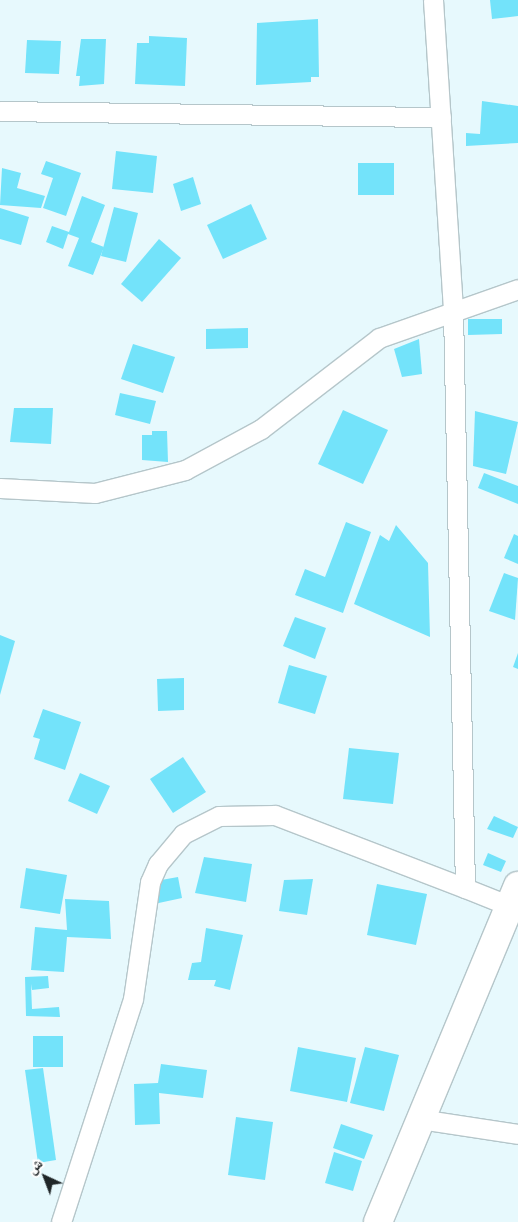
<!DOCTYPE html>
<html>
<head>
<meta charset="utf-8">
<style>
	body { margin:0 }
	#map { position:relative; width:518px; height:1222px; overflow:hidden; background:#e7f9fd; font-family:"Golos Text","Noto Naskh Arabic",sans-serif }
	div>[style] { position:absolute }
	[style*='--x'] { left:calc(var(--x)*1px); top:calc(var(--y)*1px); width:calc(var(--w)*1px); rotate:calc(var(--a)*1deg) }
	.building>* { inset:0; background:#73e3fa }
	.roads { filter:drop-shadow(1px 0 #b5c6ca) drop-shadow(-1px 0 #b5c6ca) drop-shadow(0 1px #b5c6ca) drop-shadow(0 -1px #b5c6ca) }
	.street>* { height:19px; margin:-9.5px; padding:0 9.5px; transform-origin:9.5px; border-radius:9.5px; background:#fff }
	.secondary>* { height:28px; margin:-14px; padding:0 14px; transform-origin:14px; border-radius:14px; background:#fff }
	span { translate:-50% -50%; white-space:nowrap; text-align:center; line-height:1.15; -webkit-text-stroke:5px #fff; paint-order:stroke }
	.north { position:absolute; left:20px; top:1152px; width:50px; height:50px; -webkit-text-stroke:4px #fff; paint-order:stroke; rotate:317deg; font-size:14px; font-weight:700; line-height:20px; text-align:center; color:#202628 }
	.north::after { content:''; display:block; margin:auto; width:18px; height:22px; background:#202628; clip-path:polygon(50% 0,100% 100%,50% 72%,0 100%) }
</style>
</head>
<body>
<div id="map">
	<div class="building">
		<i style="clip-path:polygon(490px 0,518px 0,518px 16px,492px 19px)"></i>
		<i style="clip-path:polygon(318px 19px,319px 77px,311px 77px,311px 82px,256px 85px,257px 23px)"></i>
		<i style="clip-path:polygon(149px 36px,187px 38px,185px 86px,135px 84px,137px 43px,149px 43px)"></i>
		<i style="clip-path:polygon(81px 39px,106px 39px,104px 84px,79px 86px,80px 76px,76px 76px)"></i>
		<i style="clip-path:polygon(27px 40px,61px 41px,59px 74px,25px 73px)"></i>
		<i style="clip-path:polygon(482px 101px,518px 106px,518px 143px,466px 146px,466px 133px,480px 134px)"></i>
		<i style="clip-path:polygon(116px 151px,157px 156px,153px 193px,112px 189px)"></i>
		<i style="clip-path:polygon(46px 161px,81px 173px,66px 216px,43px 208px,53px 178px,41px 174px)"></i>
		<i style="clip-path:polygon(358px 163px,394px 163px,394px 195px,358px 195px)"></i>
		<i style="clip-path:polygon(2px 168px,21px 173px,17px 188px,45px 196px,41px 208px,0 205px)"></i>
		<i style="clip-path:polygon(193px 177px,201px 204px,181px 211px,173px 184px)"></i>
		<i style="clip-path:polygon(82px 196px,105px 205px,91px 242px,104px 247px,93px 275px,68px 266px,79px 238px,68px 234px,63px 249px,46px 242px,52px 226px,69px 232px)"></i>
		<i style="clip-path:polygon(251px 204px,267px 239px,223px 259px,207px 225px)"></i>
		<i style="clip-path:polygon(114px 207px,138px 213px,126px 262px,101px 256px)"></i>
		<i style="clip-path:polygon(0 208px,29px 217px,21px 245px,0 239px)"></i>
		<i style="clip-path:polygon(159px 239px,181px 258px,142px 302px,121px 284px)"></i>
		<i style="clip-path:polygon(468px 319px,502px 319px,502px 334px,468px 335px)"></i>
		<i style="clip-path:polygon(248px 328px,248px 348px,206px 349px,206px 329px)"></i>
		<i style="clip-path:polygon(419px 339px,422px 374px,402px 377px,394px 349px)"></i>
		<i style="clip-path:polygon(133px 344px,175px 357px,163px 393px,121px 379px)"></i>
		<i style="clip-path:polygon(120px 393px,156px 401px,150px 424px,115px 415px)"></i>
		<i style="clip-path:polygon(14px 408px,53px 408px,51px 444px,10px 442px)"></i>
		<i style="clip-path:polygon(343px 410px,388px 430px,363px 484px,318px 464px)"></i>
		<i style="clip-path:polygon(475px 411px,518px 422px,506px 474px,473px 466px)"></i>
		<i style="clip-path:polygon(152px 431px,167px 431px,168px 462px,142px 460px,142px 435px,152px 435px)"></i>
		<i style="clip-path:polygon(484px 473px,518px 486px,518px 504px,478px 488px)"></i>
		<i style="clip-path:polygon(346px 522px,371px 532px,343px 613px,295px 595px,305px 569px,325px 577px)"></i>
		<i style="clip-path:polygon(396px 525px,428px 563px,430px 637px,354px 604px,380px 535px,389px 541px)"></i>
		<i style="clip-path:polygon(514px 534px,518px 536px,518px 564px,504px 558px)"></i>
		<i style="clip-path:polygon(504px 573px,518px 578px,515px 620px,489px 611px)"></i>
		<i style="clip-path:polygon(295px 617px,326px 628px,315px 659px,283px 646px)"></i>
		<i style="clip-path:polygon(0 635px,15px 641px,0 695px)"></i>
		<i style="clip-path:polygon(518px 653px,518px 669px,513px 667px)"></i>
		<i style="clip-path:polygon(289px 665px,327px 676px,315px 714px,278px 703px)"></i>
		<i style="clip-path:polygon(184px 678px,184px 710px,158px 711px,157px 679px)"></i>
		<i style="clip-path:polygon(43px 709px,81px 722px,65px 770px,34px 759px,40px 739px,33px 737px)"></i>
		<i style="clip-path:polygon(349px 748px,399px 753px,393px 804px,343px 799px)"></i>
		<i style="clip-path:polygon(183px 757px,206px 792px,173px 813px,150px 779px)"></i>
		<i style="clip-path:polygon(80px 773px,110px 786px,97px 814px,68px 801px)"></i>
		<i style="clip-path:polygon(494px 816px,518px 827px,513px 838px,487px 829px)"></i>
		<i style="clip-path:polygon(488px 853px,506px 861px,501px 872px,483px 865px)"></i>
		<i style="clip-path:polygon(204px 857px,252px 864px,246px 902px,195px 893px)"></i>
		<i style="clip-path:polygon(26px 868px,67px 875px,60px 914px,20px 908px)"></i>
		<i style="clip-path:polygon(178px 877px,182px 898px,154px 904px,150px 882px)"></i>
		<i style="clip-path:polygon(313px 879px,307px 915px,279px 911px,284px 880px)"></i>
		<i style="clip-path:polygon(377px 884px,427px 894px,416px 945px,367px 935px)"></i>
		<i style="clip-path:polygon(65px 899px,109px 901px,111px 939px,67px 937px,64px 972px,31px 970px,35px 927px,67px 930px)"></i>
		<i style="clip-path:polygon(206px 928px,243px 935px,230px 990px,214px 986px,216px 980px,188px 980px,192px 963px,201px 962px)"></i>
		<i style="clip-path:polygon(48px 976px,49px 988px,32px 990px,31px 984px,32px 1009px,59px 1007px,60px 1017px,26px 1016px,25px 977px)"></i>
		<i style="clip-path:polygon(33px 1036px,63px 1036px,63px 1067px,33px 1067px)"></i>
		<i style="clip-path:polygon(298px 1047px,356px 1058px,347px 1102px,290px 1091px)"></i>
		<i style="clip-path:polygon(365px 1047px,399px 1055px,384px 1111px,350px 1103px)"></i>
		<i style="clip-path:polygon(161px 1064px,207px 1070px,203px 1098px,159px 1093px,160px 1124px,135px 1125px,134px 1084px,158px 1083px)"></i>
		<i style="clip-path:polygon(43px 1068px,56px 1160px,38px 1163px,25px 1070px)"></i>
		<i style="clip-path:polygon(236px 1117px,273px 1122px,265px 1180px,228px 1175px)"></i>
		<i style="clip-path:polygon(341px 1124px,373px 1135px,364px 1159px,333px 1148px)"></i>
		<i style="clip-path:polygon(334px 1152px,362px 1161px,353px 1191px,325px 1183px)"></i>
	</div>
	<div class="roads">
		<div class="street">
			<i style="--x:433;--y:0;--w:312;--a:86.3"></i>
			<i style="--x:453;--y:311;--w:577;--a:88.81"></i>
			<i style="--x:465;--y:888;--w:48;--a:21.8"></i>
			<i style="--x:0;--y:111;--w:441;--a:0.8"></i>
			<i style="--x:0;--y:488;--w:95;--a:3"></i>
			<i style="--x:95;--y:493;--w:93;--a:-14.3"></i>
			<i style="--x:185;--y:470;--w:86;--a:-28.3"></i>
			<i style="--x:261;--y:429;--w:149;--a:-37.6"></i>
			<i style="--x:379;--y:338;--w:147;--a:-19.4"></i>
			<i style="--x:420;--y:1119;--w:99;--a:8.7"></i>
			<i style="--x:61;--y:1222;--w:234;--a:-72.1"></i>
			<i style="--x:133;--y:999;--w:118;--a:-81.7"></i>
			<i style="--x:150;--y:882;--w:20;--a:-66"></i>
			<i style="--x:158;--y:864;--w:39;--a:-50"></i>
			<i style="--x:183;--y:834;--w:40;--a:-26.6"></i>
			<i style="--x:219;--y:816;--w:56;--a:-1"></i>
			<i style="--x:275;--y:815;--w:204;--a:21"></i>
		</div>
		<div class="secondary">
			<i style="--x:378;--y:1222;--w:364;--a:-67.4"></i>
		</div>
	</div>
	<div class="north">ش</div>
</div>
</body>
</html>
